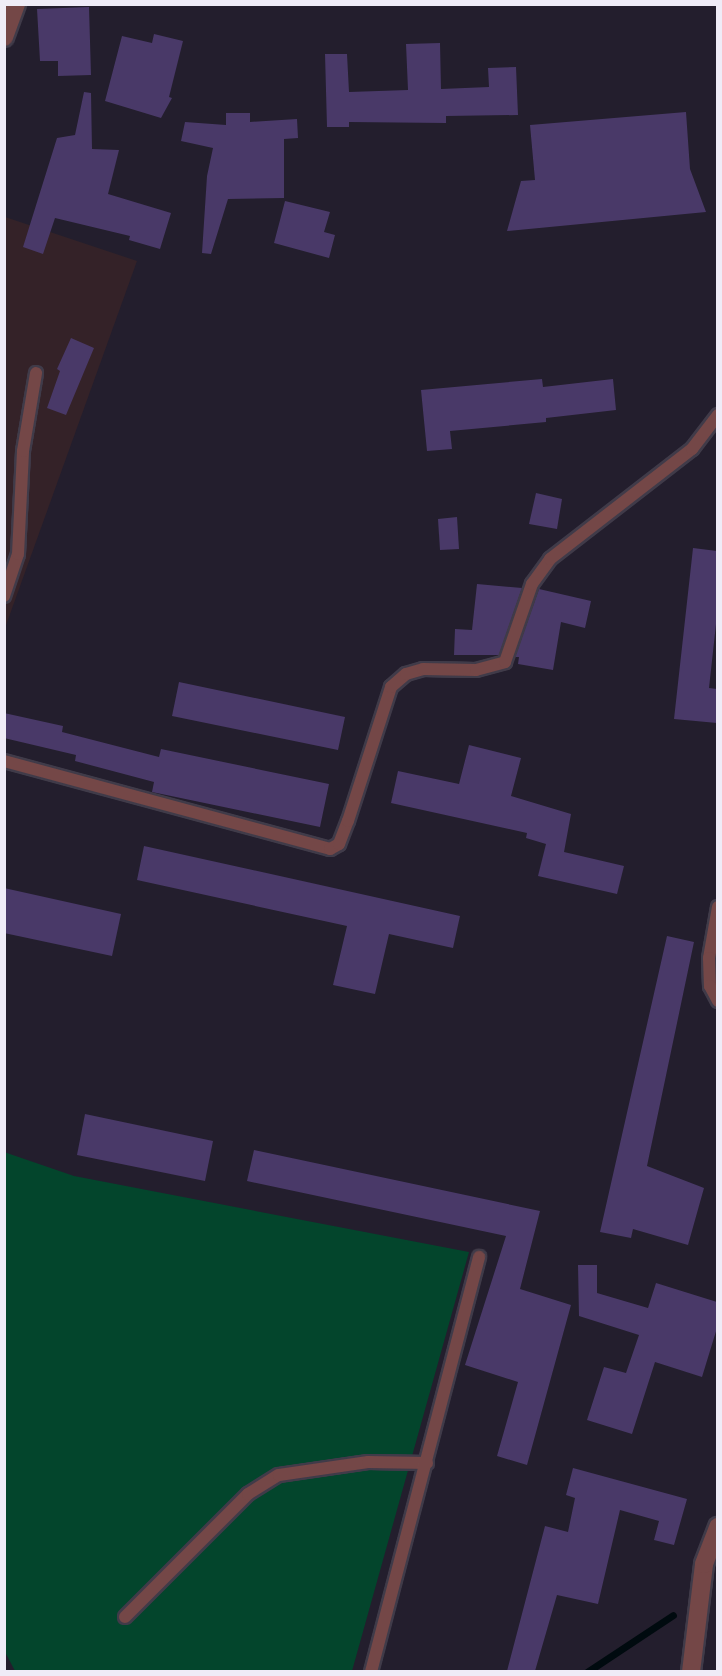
<!DOCTYPE html>
<html>
<head>
<meta charset="utf-8">
<style>
	body { margin:0 }
	#map { position:relative; width:722px; height:1676px; overflow:hidden; background:#231e2d; font-family:"Noto Sans",sans-serif }
	div>[style] { position:absolute }
	[style*='--x'] { left:calc(var(--x)*1px); top:calc(var(--y)*1px); width:calc(var(--w)*1px); rotate:calc(var(--a)*1deg) }
	.medical>* { inset:0; background:#342228 }
	.green>* { inset:0; background:#03452c }
	.stream>* { height:7px; margin:-3.5px; padding:0 3.5px; transform-origin:3.5px; border-radius:3.5px; background:#000a0f }
	.building>* { inset:0; background:#493968 }
	.roads { filter:drop-shadow(2px 0 #403b49) drop-shadow(-2px 0 #403b49) drop-shadow(0 2px #403b49) drop-shadow(0 -2px #403b49) }
	.lane>* { height:12px; margin:-6px; padding:0 6px; transform-origin:6px; border-radius:6px; background:#744747 }
	.street>* { height:18px; margin:-9px; padding:0 9px; transform-origin:9px; border-radius:9px; background:#744747 }
	span { translate:-50% -50%; white-space:nowrap; text-align:center; line-height:1.15; -webkit-text-stroke:4.5px #191423; paint-order:stroke }
	.frame { position:absolute; inset:0; border:6px solid #efecf7; pointer-events:none }
</style>
</head>
<body>
<div id="map">
	<div class="medical">
		<i style="clip-path:polygon(5px 217px,137px 261px,5px 628px)"></i>
	</div>
	<div class="green">
		<i style="clip-path:polygon(4px 1152px,74px 1176px,469px 1252px,352px 1671px,15px 1671px,4px 1650px)"></i>
	</div>
	<div class="stream">
		<i style="--x:587;--y:1672;--w:103;--a:-33.5"></i>
	</div>
	<div class="building">
		<i style="clip-path:polygon(89px 7px,91px 75px,58px 76px,58px 61px,40px 61px,37px 9px)"></i>
		<i style="clip-path:polygon(154px 34px,183px 41px,169px 97px,172px 98px,161px 118px,105px 101px,122px 36px,152px 43px)"></i>
		<i style="clip-path:polygon(440px 43px,441px 89px,489px 87px,488px 68px,516px 67px,518px 115px,446px 116px,446px 123px,349px 122px,349px 127px,327px 127px,325px 54px,347px 54px,349px 92px,408px 90px,406px 44px)"></i>
		<i style="clip-path:polygon(84px 92px,91px 93px,92px 149px,119px 150px,108px 194px,171px 213px,160px 249px,129px 240px,130px 236px,55px 218px,43px 254px,23px 247px,57px 138px,75px 135px)"></i>
		<i style="clip-path:polygon(686px 112px,690px 169px,706px 212px,507px 231px,521px 181px,535px 180px,530px 125px)"></i>
		<i style="clip-path:polygon(226px 113px,250px 113px,250px 122px,297px 119px,298px 138px,284px 139px,284px 198px,228px 199px,211px 254px,202px 253px,207px 176px,213px 148px,181px 141px,185px 122px,226px 125px)"></i>
		<i style="clip-path:polygon(285px 201px,330px 212px,324px 232px,335px 235px,329px 258px,274px 243px)"></i>
		<i style="clip-path:polygon(71px 338px,94px 348px,66px 415px,47px 408px,60px 371px,57px 369px)"></i>
		<i style="clip-path:polygon(542px 379px,543px 387px,613px 379px,616px 410px,546px 418px,546px 422px,450px 431px,452px 449px,427px 451px,421px 390px)"></i>
		<i style="clip-path:polygon(536px 493px,562px 499px,557px 529px,529px 524px)"></i>
		<i style="clip-path:polygon(457px 517px,459px 549px,440px 550px,438px 519px)"></i>
		<i style="clip-path:polygon(693px 548px,717px 551px,717px 615px,709px 688px,717px 689px,717px 723px,674px 719px)"></i>
		<i style="clip-path:polygon(477px 584px,522px 588px,499px 655px,454px 655px,455px 629px,472px 630px)"></i>
		<i style="clip-path:polygon(539px 589px,591px 601px,585px 628px,561px 622px,553px 670px,518px 664px,519px 657px,515px 657px)"></i>
		<i style="clip-path:polygon(179px 682px,345px 717px,338px 750px,172px 716px)"></i>
		<i style="clip-path:polygon(4px 713px,63px 726px,62px 732px,159px 757px,161px 749px,329px 784px,320px 827px,152px 792px,154px 782px,75px 761px,76px 755px,4px 738px)"></i>
		<i style="clip-path:polygon(469px 745px,521px 758px,511px 796px,571px 814px,564px 852px,624px 866px,617px 894px,538px 876px,546px 844px,526px 838px,527px 833px,391px 803px,398px 771px,459px 784px)"></i>
		<i style="clip-path:polygon(144px 846px,460px 916px,453px 948px,389px 934px,375px 994px,333px 985px,347px 926px,137px 880px)"></i>
		<i style="clip-path:polygon(4px 888px,121px 914px,112px 956px,4px 933px)"></i>
		<i style="clip-path:polygon(667px 936px,694px 942px,647px 1166px,704px 1188px,688px 1245px,633px 1229px,631px 1238px,600px 1232px)"></i>
		<i style="clip-path:polygon(85px 1114px,213px 1141px,205px 1181px,77px 1155px)"></i>
		<i style="clip-path:polygon(254px 1150px,540px 1211px,520px 1289px,571px 1305px,527px 1465px,497px 1456px,518px 1382px,465px 1365px,506px 1236px,247px 1181px)"></i>
		<i style="clip-path:polygon(578px 1265px,597px 1265px,597px 1293px,648px 1308px,656px 1283px,717px 1302px,717px 1328px,702px 1377px,655px 1362px,632px 1434px,587px 1420px,604px 1367px,626px 1373px,639px 1335px,579px 1316px)"></i>
		<i style="clip-path:polygon(573px 1468px,687px 1499px,674px 1545px,654px 1540px,659px 1521px,620px 1510px,598px 1604px,557px 1595px,535px 1671px,507px 1671px,545px 1526px,568px 1532px,575px 1498px,566px 1495px)"></i>
	</div>
	<div class="roads">
		<div class="lane">
			<i style="--x:4;--y:596;--w:44;--a:-71.6"></i>
			<i style="--x:18;--y:554;--w:103;--a:-87.2"></i>
			<i style="--x:23;--y:451;--w:79;--a:-80.5"></i>
			<i style="--x:4;--y:761;--w:338;--a:15.1"></i>
			<i style="--x:330;--y:849;--w:10;--a:-29"></i>
			<i style="--x:339;--y:844;--w:25;--a:-69"></i>
			<i style="--x:348;--y:821;--w:141;--a:-72.2"></i>
			<i style="--x:391;--y:687;--w:20;--a:-41"></i>
			<i style="--x:406;--y:674;--w:18;--a:-16"></i>
			<i style="--x:423;--y:669;--w:53;--a:1.1"></i>
			<i style="--x:476;--y:670;--w:30;--a:-15"></i>
			<i style="--x:505;--y:662;--w:83;--a:-70.9"></i>
			<i style="--x:532;--y:584;--w:31;--a:-54"></i>
			<i style="--x:550;--y:559;--w:180;--a:-37.8"></i>
			<i style="--x:692;--y:449;--w:43;--a:-52.6"></i>
			<i style="--x:718;--y:907;--w:52;--a:100"></i>
			<i style="--x:709;--y:958;--w:28;--a:88"></i>
			<i style="--x:710;--y:986;--w:17;--a:62"></i>
			<i style="--x:125;--y:1617;--w:174;--a:-45"></i>
			<i style="--x:248;--y:1494;--w:36;--a:-32"></i>
			<i style="--x:279;--y:1475;--w:90;--a:-8.3"></i>
			<i style="--x:368;--y:1462;--w:59;--a:1"></i>
			<i style="--x:371;--y:1672;--w:429;--a:-75.4"></i>
		</div>
		<div class="street">
			<i style="--x:4;--y:37;--w:35;--a:-70"></i>
			<i style="--x:691;--y:1672;--w:109;--a:-83.1"></i>
			<i style="--x:704;--y:1564;--w:40;--a:-69"></i>
		</div>
	</div>
	<div class="frame"></div>
</div>
</body>
</html>
